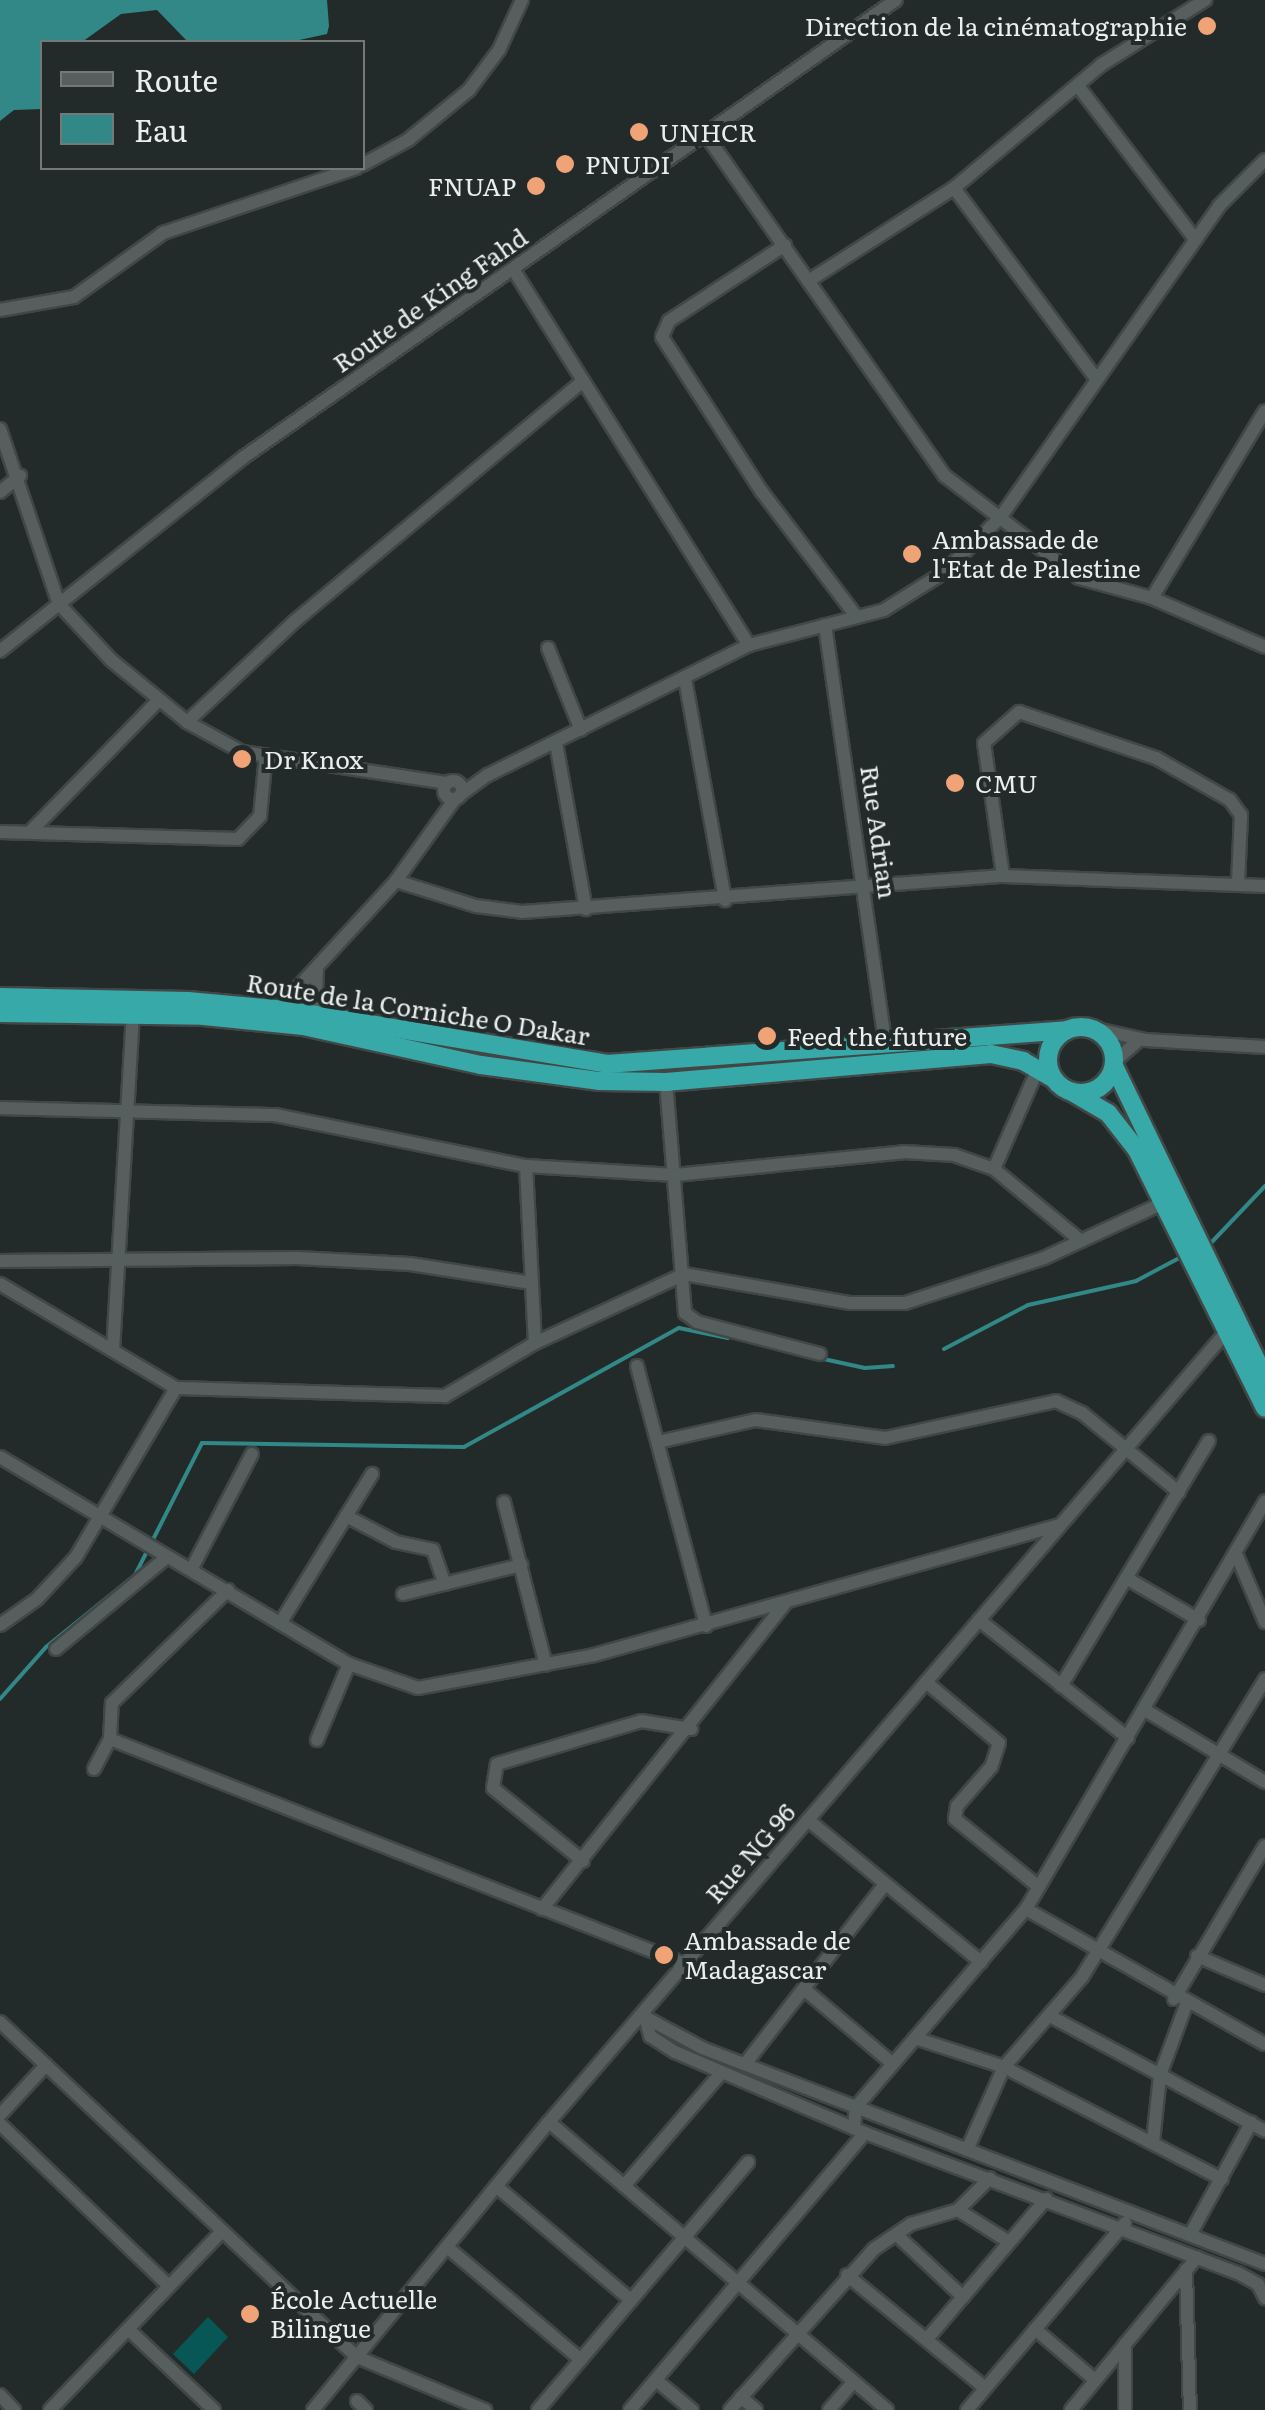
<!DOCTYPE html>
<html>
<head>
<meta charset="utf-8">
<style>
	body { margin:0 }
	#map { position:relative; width:1265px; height:2410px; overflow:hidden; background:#232a2a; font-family:Literata,serif }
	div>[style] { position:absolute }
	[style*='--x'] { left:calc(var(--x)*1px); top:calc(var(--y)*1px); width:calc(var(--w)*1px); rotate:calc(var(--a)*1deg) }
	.green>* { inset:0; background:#085757 }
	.water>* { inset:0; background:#328887 }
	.stream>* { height:4px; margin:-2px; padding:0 2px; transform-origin:2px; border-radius:2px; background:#328887 }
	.roads { filter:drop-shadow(2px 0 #414747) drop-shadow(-2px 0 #414747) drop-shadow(0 2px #414747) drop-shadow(0 -2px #414747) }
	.minor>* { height:12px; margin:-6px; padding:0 6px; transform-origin:6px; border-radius:6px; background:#575e5e }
	.minor>.ring { margin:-6px; padding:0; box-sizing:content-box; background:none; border:12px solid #575e5e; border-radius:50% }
	.highway>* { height:18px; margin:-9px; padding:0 9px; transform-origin:9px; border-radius:9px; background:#37a9a8 }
	.highway>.ring { margin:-9px; padding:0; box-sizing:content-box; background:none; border:18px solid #37a9a8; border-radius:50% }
	.dots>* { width:28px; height:28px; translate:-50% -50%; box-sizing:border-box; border:5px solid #232a2a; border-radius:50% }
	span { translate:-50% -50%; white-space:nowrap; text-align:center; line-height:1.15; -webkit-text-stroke:8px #232a2a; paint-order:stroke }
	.poi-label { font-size:25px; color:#eaeeee }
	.right { translate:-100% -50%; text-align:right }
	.left { translate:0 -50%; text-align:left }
	.street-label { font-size:25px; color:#eaeeee }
	.legend { position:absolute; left:40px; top:40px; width:325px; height:130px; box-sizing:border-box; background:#232a2a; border:2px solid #737878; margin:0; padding:12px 18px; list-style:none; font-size:30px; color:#eaeeee }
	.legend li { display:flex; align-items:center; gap:20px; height:50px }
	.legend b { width:50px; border:2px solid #737878 }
</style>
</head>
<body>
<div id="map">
	<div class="green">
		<i style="clip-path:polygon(208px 2317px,228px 2337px,194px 2374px,173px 2354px)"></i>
	</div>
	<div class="water">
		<i style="clip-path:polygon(0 0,327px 0,329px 26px,327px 34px,290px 42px,188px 42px,157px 10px,121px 14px,82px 42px,42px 42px,42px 109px,14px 110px,0 121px)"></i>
	</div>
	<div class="stream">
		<i style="--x:1210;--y:1244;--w:80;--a:-46.5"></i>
		<i style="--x:944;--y:1349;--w:95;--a:-27.6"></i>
		<i style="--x:1028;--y:1305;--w:111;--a:-12.5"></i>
		<i style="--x:1136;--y:1281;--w:49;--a:-28.1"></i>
		<i style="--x:819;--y:1358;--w:47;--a:12.3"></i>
		<i style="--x:865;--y:1368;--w:28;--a:-4"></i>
		<i style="--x:0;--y:1699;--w:69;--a:-48.5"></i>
		<i style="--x:46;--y:1647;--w:114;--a:-39"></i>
		<i style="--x:135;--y:1575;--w:148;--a:-63.1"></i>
		<i style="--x:202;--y:1443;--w:262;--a:0.9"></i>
		<i style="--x:464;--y:1447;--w:246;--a:-29"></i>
		<i style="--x:679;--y:1328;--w:50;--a:11.5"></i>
	</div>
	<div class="roads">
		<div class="minor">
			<i style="--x:1078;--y:86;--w:193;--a:52.6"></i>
			<i style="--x:706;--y:135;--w:416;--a:55"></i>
			<i style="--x:945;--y:476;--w:168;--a:37.3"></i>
			<i style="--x:1079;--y:578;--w:76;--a:15.3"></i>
			<i style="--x:1152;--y:598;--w:123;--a:23.4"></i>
			<i style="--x:362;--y:165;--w:52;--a:-28.5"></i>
			<i style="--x:408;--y:140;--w:79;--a:-39.3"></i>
			<i style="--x:469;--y:90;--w:50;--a:-53.1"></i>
			<i style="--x:499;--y:50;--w:55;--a:-65.3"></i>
			<i style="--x:954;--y:188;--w:239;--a:53.3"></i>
			<i style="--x:785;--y:245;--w:139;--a:146.8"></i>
			<i style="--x:669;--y:321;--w:17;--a:114"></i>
			<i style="--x:662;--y:337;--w:184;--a:57.2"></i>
			<i style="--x:762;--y:492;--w:156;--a:52.8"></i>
			<i style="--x:513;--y:269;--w:444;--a:57.9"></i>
			<i style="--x:810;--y:280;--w:171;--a:-32.6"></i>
			<i style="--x:954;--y:188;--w:192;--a:-39.9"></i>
			<i style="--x:1101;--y:65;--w:123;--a:-32"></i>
			<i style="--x:0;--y:310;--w:75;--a:-10"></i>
			<i style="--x:74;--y:297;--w:110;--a:-35.7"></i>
			<i style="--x:163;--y:233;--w:204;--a:-18.6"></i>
			<i style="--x:0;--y:429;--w:185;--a:71.4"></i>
			<i style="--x:59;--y:604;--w:76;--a:47.1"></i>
			<i style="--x:111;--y:660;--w:98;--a:39.2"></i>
			<i style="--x:187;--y:722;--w:63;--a:28.6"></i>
			<i style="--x:242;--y:752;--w:208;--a:8.6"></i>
			<i style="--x:0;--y:492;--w:26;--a:-39"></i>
			<i style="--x:1152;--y:598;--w:218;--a:-58.9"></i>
			<i style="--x:825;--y:625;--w:425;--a:81.8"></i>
			<i style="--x:548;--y:648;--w:88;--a:68.1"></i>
			<i style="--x:0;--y:651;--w:312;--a:-38.5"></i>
			<i style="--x:244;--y:457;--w:796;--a:-35.03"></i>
			<i style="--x:685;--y:679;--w:225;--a:79.7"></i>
			<i style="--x:187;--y:722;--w:148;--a:-43.1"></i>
			<i style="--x:295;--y:621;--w:375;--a:-39.8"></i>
			<i style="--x:556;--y:743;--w:169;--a:79.8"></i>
			<i class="ring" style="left:444px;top:781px;width:6px;height:6px"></i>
			<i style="--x:460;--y:795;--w:34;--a:-36"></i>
			<i style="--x:488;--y:775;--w:292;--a:-26.5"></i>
			<i style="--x:749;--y:645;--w:139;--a:-14.5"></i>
			<i style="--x:884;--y:610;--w:70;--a:-32.1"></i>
			<i style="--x:943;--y:573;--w:79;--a:-44"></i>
			<i style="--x:1000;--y:518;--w:381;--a:-54.9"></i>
			<i style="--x:1219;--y:206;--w:65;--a:-45"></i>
			<i style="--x:31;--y:831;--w:183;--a:-45.7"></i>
			<i style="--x:0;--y:832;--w:238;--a:1.7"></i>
			<i style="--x:238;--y:839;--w:32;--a:-46"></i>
			<i style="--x:260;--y:816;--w:61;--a:-84.4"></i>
			<i style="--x:1003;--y:876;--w:134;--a:-98.1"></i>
			<i style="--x:984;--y:743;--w:47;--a:-41.5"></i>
			<i style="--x:1019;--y:712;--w:145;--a:18.6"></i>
			<i style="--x:1156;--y:758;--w:85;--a:29.6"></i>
			<i style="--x:1230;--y:800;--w:19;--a:54"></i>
			<i style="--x:1241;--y:815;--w:68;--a:92.5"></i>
			<i style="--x:396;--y:881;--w:84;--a:17.4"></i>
			<i style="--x:476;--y:906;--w:46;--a:7.4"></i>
			<i style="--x:522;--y:912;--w:482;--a:-4.3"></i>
			<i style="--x:1003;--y:876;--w:262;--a:2.2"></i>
			<i style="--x:317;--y:969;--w:34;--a:92"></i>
			<i style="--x:316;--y:1003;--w:15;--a:53"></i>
			<i style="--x:277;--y:1010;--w:176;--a:-47.3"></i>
			<i style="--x:396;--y:881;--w:101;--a:-54.3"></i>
			<i style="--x:1092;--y:1028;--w:54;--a:12.8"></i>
			<i style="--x:1145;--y:1040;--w:120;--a:3.3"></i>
			<i style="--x:1115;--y:1061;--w:30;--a:-41"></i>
			<i style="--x:666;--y:1082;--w:232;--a:85.3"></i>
			<i style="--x:685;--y:1313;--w:15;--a:37"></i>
			<i style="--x:697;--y:1322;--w:127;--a:14.6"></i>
			<i style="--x:0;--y:1108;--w:275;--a:1.5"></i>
			<i style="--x:275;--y:1115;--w:256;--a:11.5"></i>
			<i style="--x:526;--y:1166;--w:149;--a:3.5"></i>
			<i style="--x:675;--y:1175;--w:230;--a:-5.7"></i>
			<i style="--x:904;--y:1152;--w:50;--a:3.4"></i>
			<i style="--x:954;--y:1155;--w:42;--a:19.3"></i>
			<i style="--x:994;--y:1169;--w:109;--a:-66.3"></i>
			<i style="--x:526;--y:1166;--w:177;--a:87.1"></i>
			<i style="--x:994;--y:1169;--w:113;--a:39.6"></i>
			<i style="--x:0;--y:1261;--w:297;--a:-0.6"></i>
			<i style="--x:297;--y:1258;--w:113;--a:3"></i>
			<i style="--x:410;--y:1264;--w:123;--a:8.9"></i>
			<i style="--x:0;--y:1284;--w:204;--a:30.6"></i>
			<i style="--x:176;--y:1388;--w:269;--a:1.7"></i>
			<i style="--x:445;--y:1396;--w:104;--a:-30.5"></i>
			<i style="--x:535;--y:1343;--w:164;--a:-24.8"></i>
			<i style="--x:684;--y:1274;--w:169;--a:9.9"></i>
			<i style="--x:851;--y:1303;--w:54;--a:0"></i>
			<i style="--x:905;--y:1303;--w:146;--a:-17.9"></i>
			<i style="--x:1044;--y:1258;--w:131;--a:-24.8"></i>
			<i style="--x:113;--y:1350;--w:336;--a:-86.6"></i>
			<i style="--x:637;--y:1366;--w:269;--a:75.1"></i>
			<i style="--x:658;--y:1442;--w:100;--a:-12.7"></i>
			<i style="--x:756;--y:1420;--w:130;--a:7.9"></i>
			<i style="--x:885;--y:1438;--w:175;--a:-12.2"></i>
			<i style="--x:1056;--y:1401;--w:29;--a:25"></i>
			<i style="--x:1082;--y:1413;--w:125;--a:39.2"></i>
			<i style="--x:0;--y:1457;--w:406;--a:30.7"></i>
			<i style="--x:349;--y:1664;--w:73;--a:19.2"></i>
			<i style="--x:418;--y:1688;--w:179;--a:-10.6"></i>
			<i style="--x:594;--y:1655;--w:484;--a:-15.6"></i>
			<i style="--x:504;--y:1502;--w:168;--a:75.6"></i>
			<i style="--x:346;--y:1516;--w:56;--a:27.5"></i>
			<i style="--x:396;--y:1542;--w:38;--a:12"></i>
			<i style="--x:433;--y:1550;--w:36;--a:71"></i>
			<i style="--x:1237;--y:1556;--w:72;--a:67"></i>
			<i style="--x:191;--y:1570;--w:131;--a:-62.3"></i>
			<i style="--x:1128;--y:1579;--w:82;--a:30"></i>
			<i style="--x:403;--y:1594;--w:122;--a:-13.8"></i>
			<i style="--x:979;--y:1620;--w:190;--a:38.4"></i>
			<i style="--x:281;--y:1622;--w:174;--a:-58.4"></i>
			<i style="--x:0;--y:1625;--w:45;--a:-35.1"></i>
			<i style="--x:37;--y:1599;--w:57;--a:-47.1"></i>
			<i style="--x:76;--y:1557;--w:196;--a:-59.4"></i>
			<i style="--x:56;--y:1649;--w:144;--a:-39.7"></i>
			<i style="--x:926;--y:1682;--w:95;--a:39.9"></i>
			<i style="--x:999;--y:1743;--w:25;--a:108"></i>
			<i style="--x:991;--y:1767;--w:52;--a:131.1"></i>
			<i style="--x:957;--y:1806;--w:13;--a:99"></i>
			<i style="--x:955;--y:1819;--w:108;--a:39"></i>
			<i style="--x:1061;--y:1686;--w:286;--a:-58.9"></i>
			<i style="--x:1145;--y:1710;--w:140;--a:31"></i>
			<i style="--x:110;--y:1739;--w:617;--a:21.37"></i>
			<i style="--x:317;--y:1740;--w:82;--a:-67.2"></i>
			<i style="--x:94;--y:1769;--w:34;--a:-62"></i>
			<i style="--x:110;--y:1739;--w:36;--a:-87"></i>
			<i style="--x:112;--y:1703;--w:162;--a:-44.2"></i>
			<i style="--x:808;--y:1820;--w:224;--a:39.4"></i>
			<i style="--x:583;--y:1861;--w:116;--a:-141"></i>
			<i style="--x:493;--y:1788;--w:24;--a:-81"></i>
			<i style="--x:497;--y:1764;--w:150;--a:-16.6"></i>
			<i style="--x:641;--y:1721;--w:51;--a:9.1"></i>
			<i style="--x:542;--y:1909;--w:391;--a:-51.5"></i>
			<i style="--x:1026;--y:1909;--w:274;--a:29.5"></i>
			<i style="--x:1197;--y:1956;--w:74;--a:23.1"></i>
			<i style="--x:804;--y:1989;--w:116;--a:40.1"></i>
			<i style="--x:1174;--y:1999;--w:178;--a:-59.3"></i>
			<i style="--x:641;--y:2015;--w:69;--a:28.4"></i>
			<i style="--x:702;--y:2048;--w:603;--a:20.99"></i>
			<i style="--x:1050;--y:2016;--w:244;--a:28.1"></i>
			<i style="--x:645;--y:2017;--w:20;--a:75"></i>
			<i style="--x:650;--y:2036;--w:30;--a:33"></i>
			<i style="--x:675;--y:2052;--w:207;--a:23.1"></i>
			<i style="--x:865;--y:2133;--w:398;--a:20.6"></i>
			<i style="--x:1238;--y:2273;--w:23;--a:29"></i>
			<i style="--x:1258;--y:2284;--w:16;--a:63"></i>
			<i style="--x:0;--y:2022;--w:490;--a:43.2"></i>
			<i style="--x:357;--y:2357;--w:139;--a:22.5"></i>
			<i style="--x:915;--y:2038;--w:94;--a:18"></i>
			<i style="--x:1004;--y:2067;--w:245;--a:27.2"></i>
			<i style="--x:745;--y:2064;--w:228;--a:-52.1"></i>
			<i style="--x:0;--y:2115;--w:68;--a:-47.4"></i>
			<i style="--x:549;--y:2122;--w:444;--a:40.4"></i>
			<i style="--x:0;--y:2124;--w:234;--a:43.8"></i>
			<i style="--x:854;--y:2128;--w:21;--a:-85"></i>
			<i style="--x:856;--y:2107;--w:261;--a:-49.4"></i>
			<i style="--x:1026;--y:1909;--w:473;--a:-59.6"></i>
			<i style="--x:1153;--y:2142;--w:67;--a:-84"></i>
			<i style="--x:1160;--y:2075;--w:75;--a:-69.6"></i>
			<i style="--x:967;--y:2150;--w:91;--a:-66"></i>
			<i style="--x:1004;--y:2067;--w:119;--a:-49.1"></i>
			<i style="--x:1082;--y:1977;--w:350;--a:-58.4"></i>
			<i style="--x:496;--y:2186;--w:177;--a:40.2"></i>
			<i style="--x:624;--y:2186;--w:150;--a:-49.3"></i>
			<i style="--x:958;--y:2210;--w:60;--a:32.1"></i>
			<i style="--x:1190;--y:2235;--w:128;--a:-61.4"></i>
			<i style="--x:899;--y:2237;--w:88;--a:43.2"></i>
			<i style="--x:447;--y:2247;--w:175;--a:40.1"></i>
			<i style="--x:1186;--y:2270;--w:140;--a:88.4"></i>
			<i style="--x:847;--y:2275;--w:178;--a:39.3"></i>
			<i style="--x:128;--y:2329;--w:118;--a:43.3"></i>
			<i style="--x:1035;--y:2329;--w:79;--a:40.4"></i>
			<i style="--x:927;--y:2339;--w:184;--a:-49.6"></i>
			<i style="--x:1125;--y:2344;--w:66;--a:90"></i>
			<i style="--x:656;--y:2380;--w:47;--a:39.8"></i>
			<i style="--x:0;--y:2395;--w:21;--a:47"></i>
			<i style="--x:741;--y:2397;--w:20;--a:41"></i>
			<i style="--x:357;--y:2401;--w:13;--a:45"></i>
			<i style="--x:50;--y:2410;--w:248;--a:-46.1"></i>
			<i style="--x:313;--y:2410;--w:372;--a:-50.7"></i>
			<i style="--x:549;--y:2122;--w:1042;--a:-49.4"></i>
			<i style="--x:538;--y:2410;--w:325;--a:-49.7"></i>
			<i style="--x:630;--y:2410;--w:363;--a:-49.7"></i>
			<i style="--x:730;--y:2410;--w:216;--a:-48.2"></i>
			<i style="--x:874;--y:2249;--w:45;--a:-34"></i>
			<i style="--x:911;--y:2224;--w:49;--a:-16.6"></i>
			<i style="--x:958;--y:2210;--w:45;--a:-45"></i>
			<i style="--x:829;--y:2410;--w:37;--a:-49"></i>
			<i style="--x:967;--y:2410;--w:245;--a:-49.8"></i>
			<i style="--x:1071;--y:2410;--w:198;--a:-50.5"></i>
		</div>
		<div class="highway">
			<i style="--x:0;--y:997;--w:188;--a:1.2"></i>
			<i style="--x:188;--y:1001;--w:98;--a:5.2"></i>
			<i style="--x:286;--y:1010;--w:326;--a:9.5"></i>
			<i style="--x:607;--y:1064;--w:461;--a:-4.2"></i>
			<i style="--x:0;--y:1013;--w:204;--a:0.8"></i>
			<i style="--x:204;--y:1016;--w:100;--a:5.8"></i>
			<i style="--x:303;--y:1026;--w:182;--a:12.4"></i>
			<i style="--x:481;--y:1065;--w:120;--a:7.7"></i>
			<i style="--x:600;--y:1081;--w:66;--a:0.9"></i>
			<i style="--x:666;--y:1082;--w:326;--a:-4.9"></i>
			<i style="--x:991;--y:1054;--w:33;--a:12"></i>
			<i style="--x:1023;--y:1061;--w:34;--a:30"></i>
			<i class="ring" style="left:1048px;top:1027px;width:48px;height:48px"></i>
			<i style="--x:1114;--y:1066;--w:347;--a:64.2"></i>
			<i style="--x:1072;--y:1092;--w:42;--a:30.3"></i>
			<i style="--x:1108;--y:1113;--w:47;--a:51.9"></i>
			<i style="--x:1137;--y:1150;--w:288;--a:63.6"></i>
		</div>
	</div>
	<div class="dots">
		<i style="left:1207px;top:26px;background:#efa377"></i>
		<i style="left:639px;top:132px;background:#efa377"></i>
		<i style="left:565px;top:164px;background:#efa377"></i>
		<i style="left:536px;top:186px;background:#efa377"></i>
		<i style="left:912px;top:554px;background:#efa377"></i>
		<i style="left:242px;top:759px;background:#efa377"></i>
		<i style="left:955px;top:783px;background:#efa377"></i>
		<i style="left:767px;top:1036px;background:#efa377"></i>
		<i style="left:664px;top:1955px;background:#efa377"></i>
		<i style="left:250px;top:2314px;background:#efa377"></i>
	</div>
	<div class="poi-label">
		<span class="right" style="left:1187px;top:26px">Direction de la cinématographie</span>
		<span class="left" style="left:659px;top:132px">UNHCR</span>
		<span class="left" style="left:585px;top:164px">PNUDI</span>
		<span class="right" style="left:516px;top:186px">FNUAP</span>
		<span class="left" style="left:932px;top:554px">Ambassade de<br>l'Etat de Palestine</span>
		<span class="left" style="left:264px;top:759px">Dr Knox</span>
		<span class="left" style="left:975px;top:783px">CMU</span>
		<span class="left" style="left:787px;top:1036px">Feed the future</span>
		<span class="left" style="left:684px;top:1955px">Ambassade de<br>Madagascar</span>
		<span class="left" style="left:270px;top:2314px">École Actuelle<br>Bilingue</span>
	</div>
	<div class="street-label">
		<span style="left:430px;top:300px;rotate:-35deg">Route de King Fahd</span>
		<span style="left:879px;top:832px;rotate:82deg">Rue Adrian</span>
		<span style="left:418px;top:1009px;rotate:9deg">Route de la Corniche O Dakar</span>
		<span style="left:750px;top:1853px;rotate:-49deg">Rue NG 96</span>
	</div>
	<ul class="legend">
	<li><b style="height:12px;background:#575e5e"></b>Route</li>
	<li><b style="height:28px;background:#328887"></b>Eau</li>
	</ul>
</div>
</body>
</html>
